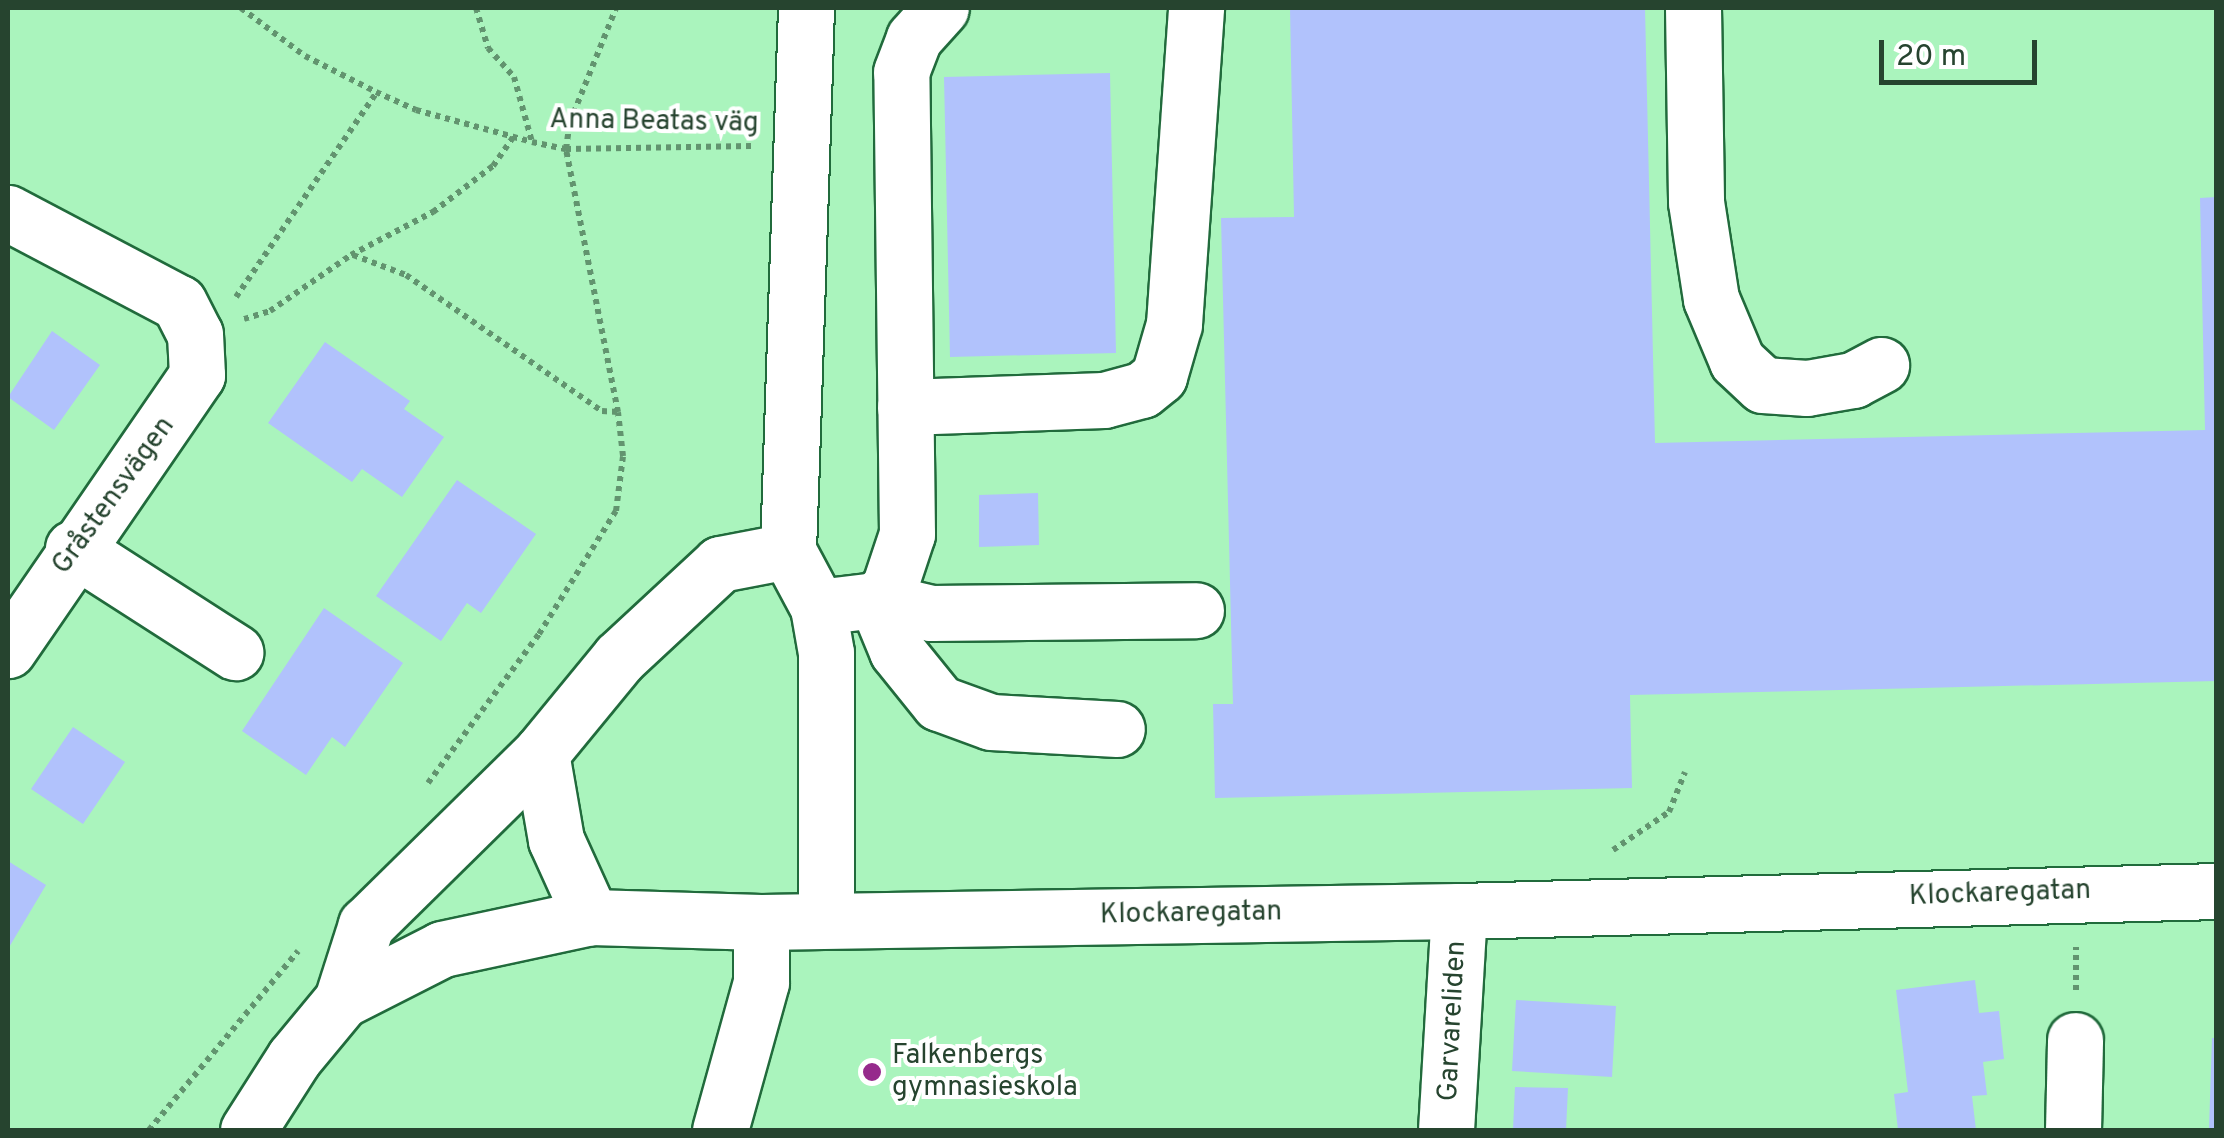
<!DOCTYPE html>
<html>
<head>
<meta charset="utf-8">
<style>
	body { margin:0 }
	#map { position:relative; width:2224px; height:1138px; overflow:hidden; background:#aaf4bd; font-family:Overpass,sans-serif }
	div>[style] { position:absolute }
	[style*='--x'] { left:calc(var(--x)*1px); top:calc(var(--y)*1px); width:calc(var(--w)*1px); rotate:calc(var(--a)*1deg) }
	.building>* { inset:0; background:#b1c2fc }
	.path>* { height:6px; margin-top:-3px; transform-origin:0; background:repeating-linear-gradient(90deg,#62946f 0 5px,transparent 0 10px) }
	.roads { filter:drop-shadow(2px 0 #216b3c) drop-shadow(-2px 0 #216b3c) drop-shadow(0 2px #216b3c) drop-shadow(0 -2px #216b3c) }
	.minor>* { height:55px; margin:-27.5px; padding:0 27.5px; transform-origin:27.5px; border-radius:27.5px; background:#fff }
	.dots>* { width:28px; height:28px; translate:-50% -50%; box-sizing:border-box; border:5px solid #fff; border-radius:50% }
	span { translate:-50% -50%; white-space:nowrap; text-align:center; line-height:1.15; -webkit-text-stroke:8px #fff; paint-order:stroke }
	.street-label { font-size:28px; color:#26442f }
	.poi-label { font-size:28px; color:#26442f }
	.left { translate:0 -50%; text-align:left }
	.frame { position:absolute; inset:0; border:10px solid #26442f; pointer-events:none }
	.scale { position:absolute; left:1879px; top:40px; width:158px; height:45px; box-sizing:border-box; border:5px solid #26442f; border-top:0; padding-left:12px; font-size:30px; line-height:35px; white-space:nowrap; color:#26442f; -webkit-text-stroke:8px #fff; paint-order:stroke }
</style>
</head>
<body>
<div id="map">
	<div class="building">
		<i style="clip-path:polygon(1290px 8px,1645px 8px,1655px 443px,2205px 430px,2200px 198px,2216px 197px,2216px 681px,1630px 695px,1632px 788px,1215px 798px,1213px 704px,1233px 704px,1221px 218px,1294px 217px)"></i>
		<i style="clip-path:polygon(1110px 73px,1116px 353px,950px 357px,944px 77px)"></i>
		<i style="clip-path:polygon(52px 331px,100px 365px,54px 430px,8px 397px)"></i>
		<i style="clip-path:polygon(325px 342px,410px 401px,404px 409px,444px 437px,402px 497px,362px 469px,352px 482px,268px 423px)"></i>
		<i style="clip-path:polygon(457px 480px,536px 534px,481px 613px,467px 603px,441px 641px,376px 596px)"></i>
		<i style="clip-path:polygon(1038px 493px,1039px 545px,979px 547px,979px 495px)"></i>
		<i style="clip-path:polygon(324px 608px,403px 663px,345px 747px,332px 737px,306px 775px,242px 731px)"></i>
		<i style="clip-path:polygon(73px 727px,125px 762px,83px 824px,31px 789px)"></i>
		<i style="clip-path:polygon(8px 861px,46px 885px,8px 949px)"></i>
		<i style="clip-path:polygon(1975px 980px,1979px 1013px,1999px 1011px,2004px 1059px,1983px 1062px,1987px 1095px,1972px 1096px,1976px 1130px,1898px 1130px,1894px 1094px,1908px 1092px,1896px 990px)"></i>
		<i style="clip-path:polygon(1516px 1000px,1616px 1006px,1612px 1077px,1512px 1071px)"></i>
		<i style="clip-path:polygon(2212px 1038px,2216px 1038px,2216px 1128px,2209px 1128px)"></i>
		<i style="clip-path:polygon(1515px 1087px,1568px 1088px,1566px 1130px,1513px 1129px)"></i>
	</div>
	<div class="path">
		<i style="--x:241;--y:8;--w:80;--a:36.9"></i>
		<i style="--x:305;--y:56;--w:80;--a:26.9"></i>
		<i style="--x:376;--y:92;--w:44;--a:24.2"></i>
		<i style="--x:416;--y:110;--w:120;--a:15.4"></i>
		<i style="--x:532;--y:142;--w:35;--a:12"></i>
		<i style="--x:566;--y:149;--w:185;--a:-0.9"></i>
		<i style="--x:476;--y:8;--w:42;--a:73.3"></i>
		<i style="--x:488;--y:48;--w:39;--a:48"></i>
		<i style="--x:514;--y:77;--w:67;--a:74.5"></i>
		<i style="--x:353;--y:255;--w:57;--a:20.7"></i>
		<i style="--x:406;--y:275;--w:239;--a:34.8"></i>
		<i style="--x:602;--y:411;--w:16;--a:4"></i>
		<i style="--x:236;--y:297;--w:247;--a:-55.5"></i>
		<i style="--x:244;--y:319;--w:27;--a:-17"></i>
		<i style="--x:270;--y:311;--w:98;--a:-34.7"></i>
		<i style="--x:351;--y:255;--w:93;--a:-27.7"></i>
		<i style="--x:433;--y:212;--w:76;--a:-37.5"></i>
		<i style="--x:493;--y:166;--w:35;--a:-55"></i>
		<i style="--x:428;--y:783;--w:186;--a:-53.3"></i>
		<i style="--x:539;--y:634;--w:145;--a:-58"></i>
		<i style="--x:616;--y:511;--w:55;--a:-82.7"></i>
		<i style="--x:623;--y:456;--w:44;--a:-96.5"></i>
		<i style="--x:618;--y:412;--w:268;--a:-101.2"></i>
		<i style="--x:566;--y:149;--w:27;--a:-82"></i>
		<i style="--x:570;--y:122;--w:123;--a:-68"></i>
		<i style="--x:1613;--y:850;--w:68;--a:-34.2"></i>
		<i style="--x:1669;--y:812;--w:43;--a:-68.2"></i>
		<i style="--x:2076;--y:990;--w:43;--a:-90"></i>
		<i style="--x:149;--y:1130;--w:233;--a:-50.2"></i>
	</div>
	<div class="roads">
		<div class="minor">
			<i style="--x:806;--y:8;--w:543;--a:91.9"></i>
			<i style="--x:788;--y:551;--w:64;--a:61.8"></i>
			<i style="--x:818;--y:607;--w:47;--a:80.1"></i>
			<i style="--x:826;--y:653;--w:265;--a:90"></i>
			<i style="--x:1693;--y:8;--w:194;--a:89.1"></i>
			<i style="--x:1696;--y:202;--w:98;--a:81.2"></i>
			<i style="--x:1711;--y:299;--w:67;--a:67.2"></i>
			<i style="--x:1737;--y:361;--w:35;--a:43"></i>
			<i style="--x:1763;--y:385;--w:44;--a:3.9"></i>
			<i style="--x:1807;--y:388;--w:47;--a:-9.9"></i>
			<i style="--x:1853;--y:380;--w:32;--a:-28"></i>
			<i style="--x:8;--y:213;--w:193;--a:27.8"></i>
			<i style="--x:179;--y:303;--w:35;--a:63"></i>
			<i style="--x:195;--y:334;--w:41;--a:87.2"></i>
			<i style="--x:197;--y:375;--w:334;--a:124.5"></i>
			<i style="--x:905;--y:407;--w:199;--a:-2"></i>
			<i style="--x:1104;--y:400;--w:39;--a:-15"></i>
			<i style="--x:1142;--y:390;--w:22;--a:-39"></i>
			<i style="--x:1159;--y:376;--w:54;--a:-73.9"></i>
			<i style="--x:1174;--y:324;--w:317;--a:-86"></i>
			<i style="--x:73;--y:548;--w:193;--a:32.7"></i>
			<i style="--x:876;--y:600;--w:57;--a:13.3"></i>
			<i style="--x:931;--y:613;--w:265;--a:-0.6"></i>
			<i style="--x:876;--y:600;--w:55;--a:67.6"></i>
			<i style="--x:897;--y:651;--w:67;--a:51.1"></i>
			<i style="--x:939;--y:703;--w:55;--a:20.1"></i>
			<i style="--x:991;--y:722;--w:126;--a:3.2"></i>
			<i style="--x:818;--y:607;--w:58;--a:-6.9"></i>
			<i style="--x:876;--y:600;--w:18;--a:-43"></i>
			<i style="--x:889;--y:588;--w:57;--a:-71.6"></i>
			<i style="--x:907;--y:534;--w:462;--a:-90.7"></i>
			<i style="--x:901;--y:72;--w:36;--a:-69"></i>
			<i style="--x:914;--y:38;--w:40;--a:-48"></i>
			<i style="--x:541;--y:753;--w:88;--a:80.2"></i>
			<i style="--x:556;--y:840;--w:85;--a:65.6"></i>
			<i style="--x:342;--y:1000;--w:79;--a:-72.3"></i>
			<i style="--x:366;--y:925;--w:245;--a:-44.5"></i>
			<i style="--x:541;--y:753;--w:123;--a:-50.6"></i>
			<i style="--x:619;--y:658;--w:138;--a:-42.9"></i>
			<i style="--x:720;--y:564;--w:69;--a:-10.8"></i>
			<i style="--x:248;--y:1130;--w:85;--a:-57.4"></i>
			<i style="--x:294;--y:1058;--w:75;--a:-50.4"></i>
			<i style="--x:342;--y:1000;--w:112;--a:-27"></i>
			<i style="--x:442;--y:949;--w:152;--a:-12.1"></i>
			<i style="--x:591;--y:917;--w:170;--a:1.7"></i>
			<i style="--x:761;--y:922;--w:698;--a:-0.9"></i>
			<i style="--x:1459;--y:911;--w:757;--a:-1.51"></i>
			<i style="--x:720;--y:1130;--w:154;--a:-74.5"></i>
			<i style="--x:761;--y:982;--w:60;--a:-90"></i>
			<i style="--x:1446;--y:1130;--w:219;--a:-86.6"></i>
			<i style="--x:2073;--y:1130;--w:90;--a:-88.7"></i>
		</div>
	</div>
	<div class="dots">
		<i style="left:872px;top:1072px;background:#962a8c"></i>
	</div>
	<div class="street-label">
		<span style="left:654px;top:122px;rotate:1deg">Anna Beatas väg</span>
		<span style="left:114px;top:496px;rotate:-54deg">Gråstensvägen</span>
		<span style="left:2000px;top:894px;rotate:-2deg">Klockaregatan</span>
		<span style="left:1191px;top:914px;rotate:-1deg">Klockaregatan</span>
		<span style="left:1453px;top:1021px;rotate:-87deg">Garvareliden</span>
	</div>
	<div class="poi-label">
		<span class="left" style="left:892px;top:1072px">Falkenbergs<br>gymnasieskola</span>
	</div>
	<div class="frame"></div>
	<div class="scale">20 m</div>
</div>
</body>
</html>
